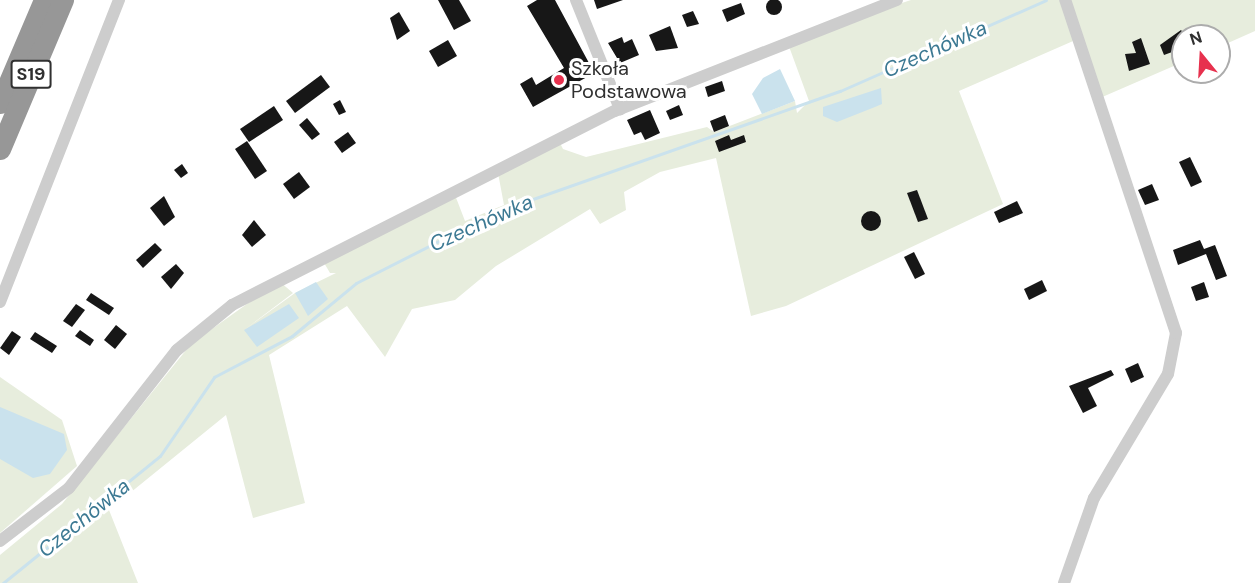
<!DOCTYPE html>
<html>
<head>
<meta charset="utf-8">
<style>
	body { margin:0 }
	#map { position:relative; width:1255px; height:583px; overflow:hidden; background:#fff; font-family:"DM Sans",sans-serif }
	div>[style] { position:absolute }
	[style*='--x'] { left:calc(var(--x)*1px); top:calc(var(--y)*1px); width:calc(var(--w)*1px); rotate:calc(var(--a)*1deg) }
	.green>* { inset:0; background:#e7eddd }
	.water>* { inset:0; background:#cae2ed }
	.stream>* { height:3px; margin:-1.5px; padding:0 1.5px; transform-origin:1.5px; border-radius:1.5px; background:#cae2ed }
	.building>* { inset:0; background:#171717 }
	.round { border-radius:50% }
	.minor>* { height:12px; margin:-6px; padding:0 6px; transform-origin:6px; border-radius:6px; background:#cdcdcd }
	.motorway>* { height:21px; margin:-10.5px; padding:0 10.5px; transform-origin:10.5px; border-radius:10.5px; background:#979797 }
	.dots>* { width:16px; height:16px; translate:-50% -50%; box-sizing:border-box; border:3px solid #fff; border-radius:50% }
	span { translate:-50% -50%; white-space:nowrap; text-align:center; line-height:1.15; -webkit-text-stroke:6px #fff; paint-order:stroke }
	.shield-label span { padding:2px 4px; background:#fff; border:2px solid; border-radius:4px; -webkit-text-stroke-width:0 }
	.shield-label { font-size:18px; color:#303030; font-weight:700 }
	.poi-label { font-size:20px; color:#303030 }
	.left { translate:0 -50%; text-align:left }
	.water-label { font-size:21px; color:#3c7993; font-style:italic }
	.north { position:absolute; left:1171px; top:24px; width:60px; height:60px; box-sizing:border-box; background:#fff; border:2px solid #acacac; border-radius:50%; rotate:342deg; font-size:16px; font-weight:700; line-height:24px; text-align:center; color:#303030 }
	.north::after { content:''; display:block; margin:auto; width:21px; height:27px; background:#e7314e; clip-path:polygon(50% 0,100% 100%,50% 72%,0 100%) }
</style>
</head>
<body>
<div id="map">
	<div class="green">
		<i style="clip-path:polygon(911px 0,1255px 0,1255px 31px,1219px 47px,1219px 36px,1183px 36px,1183px 62px,1100px 98px,1080px 38px,959px 91px,1003px 204px,786px 306px,751px 316px,716px 158px,660px 172px,624px 192px,626px 210px,600px 224px,590px 209px,496px 266px,455px 300px,412px 309px,385px 357px,347px 306px,269px 355px,305px 503px,253px 518px,226px 415px,109px 510px,138px 583px,0 583px,0 555px,62px 504px,191px 344px,279px 281px,293px 293px,244px 330px,295px 293px,336px 273px,330px 273px,323px 261px,455px 195px,465px 221px,504px 205px,498px 173px,559px 141px,563px 149px,586px 157px,707px 127px,714px 132px,795px 101px,797px 113px,809px 101px,787px 41px)"></i>
		<i style="clip-path:polygon(0 377px,62px 420px,77px 466px,0 533px)"></i>
	</div>
	<div class="water">
		<i style="clip-path:polygon(780px 69px,795px 101px,762px 114px,752px 94px,763px 78px)"></i>
		<i style="clip-path:polygon(881px 88px,882px 104px,875px 107px,837px 122px,823px 116px,823px 107px)"></i>
		<i style="clip-path:polygon(316px 282px,328px 299px,308px 316px,295px 293px)"></i>
		<i style="clip-path:polygon(289px 304px,299px 318px,257px 347px,244px 330px)"></i>
		<i style="clip-path:polygon(0 407px,64px 434px,67px 450px,50px 474px,33px 478px,0 459px)"></i>
	</div>
	<div class="stream">
		<i style="--x:3;--y:583;--w:202;--a:-39"></i>
		<i style="--x:160;--y:456;--w:96;--a:-55.6"></i>
		<i style="--x:214;--y:377;--w:88;--a:-27.7"></i>
		<i style="--x:292;--y:336;--w:83;--a:-39.6"></i>
		<i style="--x:356;--y:283;--w:157;--a:-26.9"></i>
		<i style="--x:496;--y:212;--w:365;--a:-19.4"></i>
		<i style="--x:840;--y:91;--w:225;--a:-23.8"></i>
	</div>
	<div class="building">
		<i class="round" style="left:766px;top:-1px;width:16px;height:16px"></i>
		<i style="clip-path:polygon(438px 0,459px 0,471px 21px,454px 30px)"></i>
		<i style="clip-path:polygon(537px 0,555px 0,589px 63px,587px 77px,533px 107px,520px 84px,532px 77px,536px 85px,564px 68px,527px 6px)"></i>
		<i style="clip-path:polygon(594px 0,623px 0,597px 9px)"></i>
		<i style="clip-path:polygon(741px 3px,745px 14px,727px 22px,722px 10px)"></i>
		<i style="clip-path:polygon(693px 11px,699px 24px,687px 27px,682px 15px)"></i>
		<i style="clip-path:polygon(399px 12px,410px 31px,397px 40px,390px 18px)"></i>
		<i style="clip-path:polygon(670px 26px,678px 48px,656px 51px,649px 35px)"></i>
		<i style="clip-path:polygon(1181px 30px,1186px 36px,1183px 48px,1164px 55px,1160px 45px)"></i>
		<i style="clip-path:polygon(622px 37px,624px 43px,632px 39px,639px 55px,620px 63px,608px 43px)"></i>
		<i style="clip-path:polygon(1141px 38px,1150px 64px,1129px 71px,1125px 54px,1136px 53px,1132px 42px)"></i>
		<i style="clip-path:polygon(448px 40px,457px 56px,438px 67px,429px 51px)"></i>
		<i style="clip-path:polygon(321px 75px,330px 87px,295px 113px,286px 101px)"></i>
		<i style="clip-path:polygon(722px 81px,725px 91px,708px 97px,705px 87px)"></i>
		<i style="clip-path:polygon(340px 100px,346px 112px,339px 115px,333px 104px)"></i>
		<i style="clip-path:polygon(679px 105px,683px 115px,670px 120px,666px 111px)"></i>
		<i style="clip-path:polygon(274px 106px,283px 120px,249px 142px,240px 129px)"></i>
		<i style="clip-path:polygon(650px 110px,660px 133px,645px 140px,641px 132px,634px 135px,627px 120px)"></i>
		<i style="clip-path:polygon(725px 115px,729px 126px,714px 132px,710px 121px)"></i>
		<i style="clip-path:polygon(307px 118px,320px 134px,312px 140px,299px 125px)"></i>
		<i style="clip-path:polygon(348px 132px,356px 143px,342px 153px,334px 142px)"></i>
		<i style="clip-path:polygon(729px 135px,731px 140px,744px 135px,746px 142px,719px 152px,715px 141px)"></i>
		<i style="clip-path:polygon(247px 141px,267px 171px,255px 179px,235px 149px)"></i>
		<i style="clip-path:polygon(1190px 157px,1202px 182px,1191px 187px,1179px 162px)"></i>
		<i style="clip-path:polygon(182px 164px,188px 173px,181px 178px,174px 170px)"></i>
		<i style="clip-path:polygon(299px 172px,310px 187px,294px 199px,283px 184px)"></i>
		<i style="clip-path:polygon(1152px 184px,1159px 200px,1145px 205px,1138px 190px)"></i>
		<i style="clip-path:polygon(917px 190px,928px 219px,918px 222px,907px 193px)"></i>
		<i style="clip-path:polygon(164px 196px,175px 217px,164px 226px,150px 208px)"></i>
		<i style="clip-path:polygon(1017px 201px,1023px 213px,999px 223px,994px 212px)"></i>
		<i class="round" style="left:861px;top:211px;width:20px;height:20px"></i>
		<i style="clip-path:polygon(254px 220px,266px 235px,252px 247px,242px 235px)"></i>
		<i style="clip-path:polygon(1200px 240px,1204px 249px,1215px 245px,1227px 276px,1216px 280px,1206px 254px,1178px 265px,1173px 250px)"></i>
		<i style="clip-path:polygon(155px 243px,162px 250px,143px 268px,136px 260px)"></i>
		<i style="clip-path:polygon(914px 252px,925px 274px,915px 279px,904px 257px)"></i>
		<i style="clip-path:polygon(176px 264px,184px 273px,171px 289px,161px 277px)"></i>
		<i style="clip-path:polygon(1042px 280px,1047px 291px,1029px 300px,1024px 289px)"></i>
		<i style="clip-path:polygon(1204px 282px,1209px 297px,1196px 301px,1191px 287px)"></i>
		<i style="clip-path:polygon(91px 293px,114px 308px,109px 315px,86px 300px)"></i>
		<i style="clip-path:polygon(76px 304px,85px 310px,72px 327px,63px 321px)"></i>
		<i style="clip-path:polygon(116px 325px,127px 334px,115px 349px,104px 340px)"></i>
		<i style="clip-path:polygon(80px 330px,94px 340px,90px 346px,75px 336px)"></i>
		<i style="clip-path:polygon(12px 331px,21px 337px,9px 355px,0 348px)"></i>
		<i style="clip-path:polygon(35px 332px,57px 346px,52px 353px,30px 339px)"></i>
		<i style="clip-path:polygon(1138px 363px,1144px 377px,1131px 383px,1125px 369px)"></i>
		<i style="clip-path:polygon(1111px 370px,1114px 375px,1088px 388px,1097px 406px,1083px 413px,1069px 386px)"></i>
	</div>
	<div class="minor">
		<i style="--x:576;--y:0;--w:118;--a:68"></i>
		<i style="--x:0;--y:302;--w:325;--a:-68.5"></i>
		<i style="--x:0;--y:541;--w:87;--a:-37.5"></i>
		<i style="--x:69;--y:488;--w:175;--a:-52"></i>
		<i style="--x:177;--y:350;--w:71;--a:-39.3"></i>
		<i style="--x:232;--y:305;--w:429;--a:-26.9"></i>
		<i style="--x:615;--y:111;--w:303;--a:-21.5"></i>
		<i style="--x:1064;--y:583;--w:90;--a:-70.6"></i>
		<i style="--x:1094;--y:498;--w:144;--a:-59.2"></i>
		<i style="--x:1168;--y:374;--w:42;--a:-79"></i>
		<i style="--x:1176;--y:333;--w:351;--a:-108.4"></i>
	</div>
	<div class="motorway">
		<i style="--x:0;--y:103;--w:112;--a:-66.9"></i>
		<i style="--x:0;--y:149;--w:162;--a:-67.1"></i>
	</div>
	<div class="dots">
		<i style="left:559px;top:80px;background:#e7314e"></i>
	</div>
	<div class="shield-label">
		<span style="left:31px;top:74px">S19</span>
	</div>
	<div class="poi-label">
		<span class="left" style="left:571px;top:80px">Szkoła<br>Podstawowa</span>
	</div>
	<div class="water-label">
		<span style="left:935px;top:49px;rotate:-24deg">Czechówka</span>
		<span style="left:481px;top:223px;rotate:-24deg">Czechówka</span>
		<span style="left:84px;top:518px;rotate:-39deg">Czechówka</span>
	</div>
	<div class="north">N</div>
</div>
</body>
</html>
